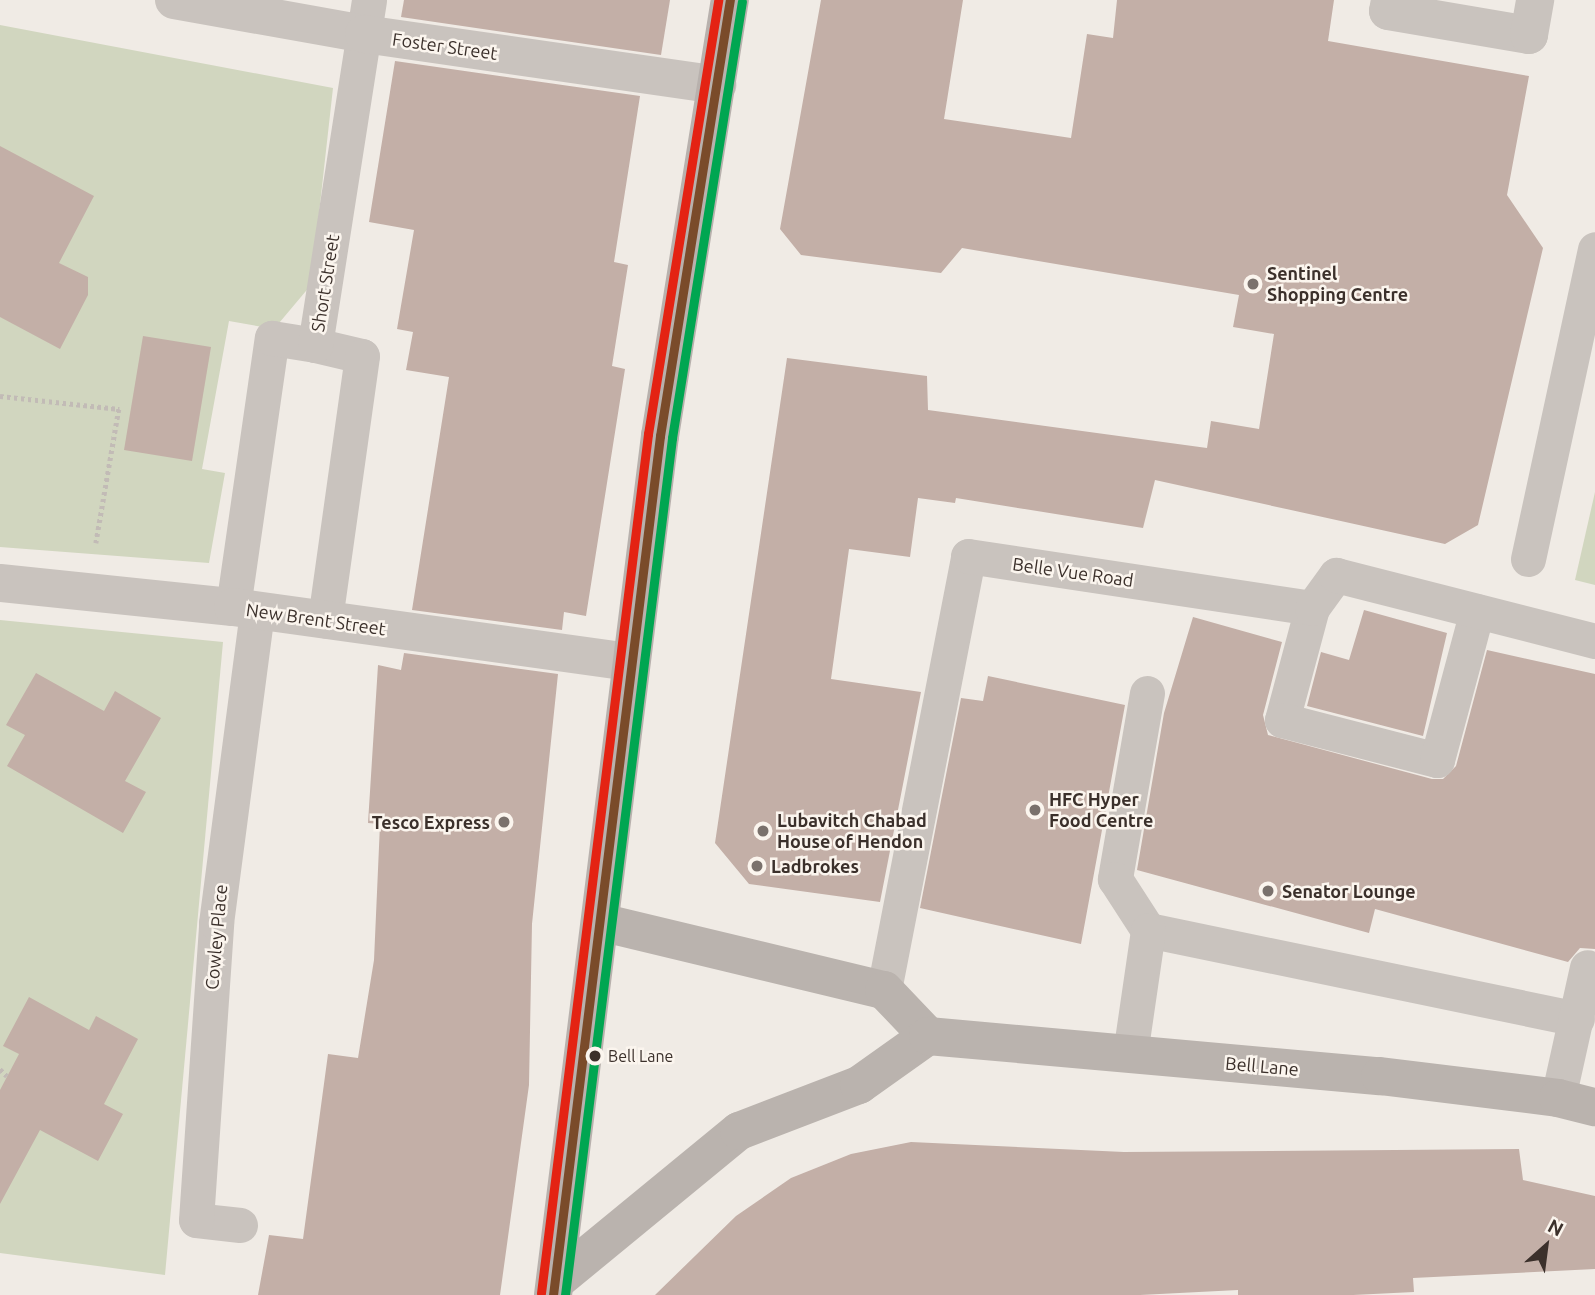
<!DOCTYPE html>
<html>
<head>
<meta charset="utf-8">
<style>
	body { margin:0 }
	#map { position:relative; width:1595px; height:1295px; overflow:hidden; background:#f0ebe5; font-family:Ubuntu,sans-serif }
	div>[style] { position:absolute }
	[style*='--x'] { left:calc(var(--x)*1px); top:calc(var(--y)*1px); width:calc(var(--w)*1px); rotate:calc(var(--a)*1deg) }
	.green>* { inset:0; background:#d1d6bf }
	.building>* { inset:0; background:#c3afa7 }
	.path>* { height:4.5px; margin-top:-2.25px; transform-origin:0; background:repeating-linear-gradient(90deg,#c2bbb6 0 3.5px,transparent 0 7px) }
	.lane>* { height:35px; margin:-17.5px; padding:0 17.5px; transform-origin:17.5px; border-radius:17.5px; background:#c9c3be }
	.street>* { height:38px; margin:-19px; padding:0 19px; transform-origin:19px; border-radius:19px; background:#c9c3be }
	.secondary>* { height:38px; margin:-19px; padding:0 19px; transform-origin:19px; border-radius:19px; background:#bab3ae }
	.primary>* { height:38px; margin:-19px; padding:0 19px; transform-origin:19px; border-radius:19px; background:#b8b1ad }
	.bus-1>* { height:9px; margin:-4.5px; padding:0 4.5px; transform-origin:4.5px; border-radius:4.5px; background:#7a4b2a }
	.bus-2>* { height:9px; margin:-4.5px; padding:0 4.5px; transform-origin:4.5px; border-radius:4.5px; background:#00a651 }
	.bus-3>* { height:9px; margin:-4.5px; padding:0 4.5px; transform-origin:4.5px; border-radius:4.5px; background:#e42313 }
	.dots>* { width:19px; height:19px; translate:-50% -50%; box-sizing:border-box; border:4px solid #fbf5ee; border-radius:50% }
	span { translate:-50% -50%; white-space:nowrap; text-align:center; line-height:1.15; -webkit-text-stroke:5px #fbf5ee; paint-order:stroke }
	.bus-label { font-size:16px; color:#3b302b }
	.left { translate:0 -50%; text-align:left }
	.street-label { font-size:18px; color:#3b302b }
	.poi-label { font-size:18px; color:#3b302b; font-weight:700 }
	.right { translate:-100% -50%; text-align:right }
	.north { position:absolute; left:1511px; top:1211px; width:70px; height:70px; -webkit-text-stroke:5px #fbf5ee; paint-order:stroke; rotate:28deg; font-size:19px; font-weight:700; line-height:28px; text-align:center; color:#3b302b }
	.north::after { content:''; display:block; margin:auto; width:24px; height:32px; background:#3b302b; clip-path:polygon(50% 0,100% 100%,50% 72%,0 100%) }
</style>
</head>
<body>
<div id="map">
	<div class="green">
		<i style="clip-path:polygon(0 25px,333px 88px,311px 285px,274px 329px,229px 321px,202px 469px,225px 473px,209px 563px,0 547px)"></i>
		<i style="clip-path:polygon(1595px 492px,1595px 585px,1575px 580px)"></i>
		<i style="clip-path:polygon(0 620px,223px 642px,165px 1275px,0 1253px)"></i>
	</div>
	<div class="building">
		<i style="clip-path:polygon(404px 0,670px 0,661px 55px,401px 17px)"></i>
		<i style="clip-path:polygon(821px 0,963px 0,944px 119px,1071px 138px,1087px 34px,1113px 38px,1117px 0,1334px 0,1328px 41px,1529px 76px,1507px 195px,1543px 248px,1478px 525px,1445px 544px,1155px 480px,1143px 528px,956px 498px,955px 503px,918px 498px,910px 557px,849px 549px,831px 679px,921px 692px,880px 902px,749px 884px,715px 843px,787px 358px,927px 376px,928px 410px,1207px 448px,1211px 421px,1259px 429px,1274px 334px,1233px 327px,1239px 295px,962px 248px,941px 273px,801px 255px,780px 229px)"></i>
		<i style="clip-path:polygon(395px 61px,640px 96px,614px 262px,628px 265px,612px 366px,625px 369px,586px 616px,564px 612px,562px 630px,412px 610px,449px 377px,406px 370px,413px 332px,397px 329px,414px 230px,369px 222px)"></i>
		<i style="clip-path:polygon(0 146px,94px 196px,59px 263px,88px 277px,88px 295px,60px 349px,0 317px)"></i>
		<i style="clip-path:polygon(143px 336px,211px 347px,192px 461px,124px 450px)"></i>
		<i style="clip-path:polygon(1364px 610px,1447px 633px,1423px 736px,1307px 706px,1321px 652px,1349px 660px)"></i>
		<i style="clip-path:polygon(1193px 617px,1282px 642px,1263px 715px,1268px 735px,1432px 779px,1443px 779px,1456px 766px,1487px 650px,1595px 674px,1595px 949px,1580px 948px,1568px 962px,1375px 909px,1369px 933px,1137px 870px,1164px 713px)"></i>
		<i style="clip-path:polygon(404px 653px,558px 674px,532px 924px,529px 1085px,500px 1295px,258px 1295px,269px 1235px,303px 1239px,328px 1054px,358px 1058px,374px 960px,380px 824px,368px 823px,378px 665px,401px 670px)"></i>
		<i style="clip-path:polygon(36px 673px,104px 711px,115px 691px,161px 718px,125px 781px,146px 792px,123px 833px,7px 766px,25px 735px,6px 725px)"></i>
		<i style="clip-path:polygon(988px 676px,1125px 705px,1081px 944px,920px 908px,961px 698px,983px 701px)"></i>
		<i style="clip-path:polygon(29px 997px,89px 1030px,96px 1016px,138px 1039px,104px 1104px,123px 1114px,98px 1161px,40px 1130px,0 1204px,0 1090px,19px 1054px,3px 1046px)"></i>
		<i style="clip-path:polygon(911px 1142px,1124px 1152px,1519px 1149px,1523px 1180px,1595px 1196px,1595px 1269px,1413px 1278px,1414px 1292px,1353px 1295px,1238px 1295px,1238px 1290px,1140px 1295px,655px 1295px,736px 1216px,791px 1178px,851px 1154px)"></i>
	</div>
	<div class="path">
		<i style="--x:0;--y:396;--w:120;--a:6.2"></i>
		<i style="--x:119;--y:409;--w:136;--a:99.7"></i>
		<i style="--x:0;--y:1069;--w:10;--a:45"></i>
	</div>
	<div class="lane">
		<i style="--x:315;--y:345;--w:48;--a:13.2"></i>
		<i style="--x:362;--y:356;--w:267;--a:98"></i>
		<i style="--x:1528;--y:559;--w:317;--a:-77.8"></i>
		<i style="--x:233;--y:607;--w:272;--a:-81.8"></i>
		<i style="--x:272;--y:338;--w:44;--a:9.2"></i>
		<i style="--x:315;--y:345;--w:349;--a:-81.1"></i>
		<i style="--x:1312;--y:608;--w:116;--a:105"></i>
		<i style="--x:1282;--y:720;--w:160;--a:14.5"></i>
		<i style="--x:1437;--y:760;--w:154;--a:-75"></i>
		<i style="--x:1147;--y:693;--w:189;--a:99.8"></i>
		<i style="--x:1115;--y:879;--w:61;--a:57.1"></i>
		<i style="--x:1148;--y:930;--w:438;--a:11.7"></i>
		<i style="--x:884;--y:990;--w:442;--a:-79"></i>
		<i style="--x:968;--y:556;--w:348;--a:8.6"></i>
		<i style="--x:1312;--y:608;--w:41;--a:-54"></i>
		<i style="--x:1336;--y:575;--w:267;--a:14.3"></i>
		<i style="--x:1130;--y:1054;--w:125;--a:-81.7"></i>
		<i style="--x:1558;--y:1098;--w:134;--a:-77.5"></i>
		<i style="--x:240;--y:1225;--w:44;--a:-173.5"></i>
		<i style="--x:196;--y:1220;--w:298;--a:-86.1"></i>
		<i style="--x:216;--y:923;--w:315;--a:-82.5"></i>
	</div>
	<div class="street">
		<i style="--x:174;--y:0;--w:193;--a:10.1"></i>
		<i style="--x:364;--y:34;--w:357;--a:8.2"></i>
		<i style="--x:1390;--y:0;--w:11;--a:100"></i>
		<i style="--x:1388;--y:11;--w:143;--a:9.7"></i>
		<i style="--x:1529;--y:35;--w:36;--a:-80"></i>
		<i style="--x:0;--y:583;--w:234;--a:5.9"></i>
		<i style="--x:233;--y:607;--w:402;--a:7.9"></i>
	</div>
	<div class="secondary">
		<i style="--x:600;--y:922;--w:292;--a:13.5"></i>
		<i style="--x:884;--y:990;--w:64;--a:46.3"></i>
		<i style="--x:555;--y:1282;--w:238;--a:-39.4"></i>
		<i style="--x:739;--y:1131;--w:129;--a:-21"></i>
		<i style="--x:859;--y:1085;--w:85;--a:-35.4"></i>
		<i style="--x:928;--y:1036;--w:454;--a:5.1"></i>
		<i style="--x:1380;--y:1076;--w:179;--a:7"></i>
		<i style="--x:1558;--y:1098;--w:38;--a:14"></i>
	</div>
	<div class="primary">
		<i style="--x:553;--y:1295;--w:866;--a:-82.9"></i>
		<i style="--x:660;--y:436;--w:442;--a:-80.9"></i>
	</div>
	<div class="bus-1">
		<i style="--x:553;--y:1295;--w:866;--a:-82.9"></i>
		<i style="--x:660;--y:436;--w:442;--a:-80.9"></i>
	</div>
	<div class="bus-2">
		<i style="--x:565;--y:1295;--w:864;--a:-82.88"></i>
		<i style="--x:672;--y:438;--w:442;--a:-80.9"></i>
	</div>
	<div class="bus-3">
		<i style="--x:541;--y:1293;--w:866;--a:-82.9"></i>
		<i style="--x:648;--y:434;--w:440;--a:-80.8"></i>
	</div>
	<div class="dots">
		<i style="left:1253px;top:284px;background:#7a716c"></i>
		<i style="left:1035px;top:810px;background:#7a716c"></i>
		<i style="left:504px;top:822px;background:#7a716c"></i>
		<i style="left:763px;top:831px;background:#7a716c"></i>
		<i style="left:757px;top:866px;background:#7a716c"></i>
		<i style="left:1268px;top:891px;background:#7a716c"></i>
		<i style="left:595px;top:1056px;background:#3b302b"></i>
	</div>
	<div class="bus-label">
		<span class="left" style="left:608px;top:1056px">Bell Lane</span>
	</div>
	<div class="street-label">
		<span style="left:445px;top:46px;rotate:8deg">Foster Street</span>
		<span style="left:325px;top:283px;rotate:-81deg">Short Street</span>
		<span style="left:1073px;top:572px;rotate:8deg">Belle Vue Road</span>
		<span style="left:316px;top:619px;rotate:8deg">New Brent Street</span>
		<span style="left:216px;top:937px;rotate:-85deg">Cowley Place</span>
		<span style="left:1262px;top:1066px;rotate:5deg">Bell Lane</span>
	</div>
	<div class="poi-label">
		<span class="left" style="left:1267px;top:284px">Sentinel<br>Shopping Centre</span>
		<span class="left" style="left:1049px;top:810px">HFC Hyper<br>Food Centre</span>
		<span class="left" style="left:777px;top:831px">Lubavitch Chabad<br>House of Hendon</span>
		<span class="right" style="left:490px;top:822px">Tesco Express</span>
		<span class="left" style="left:771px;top:866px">Ladbrokes</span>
		<span class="left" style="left:1282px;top:891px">Senator Lounge</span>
	</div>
	<div class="north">N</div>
</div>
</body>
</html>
